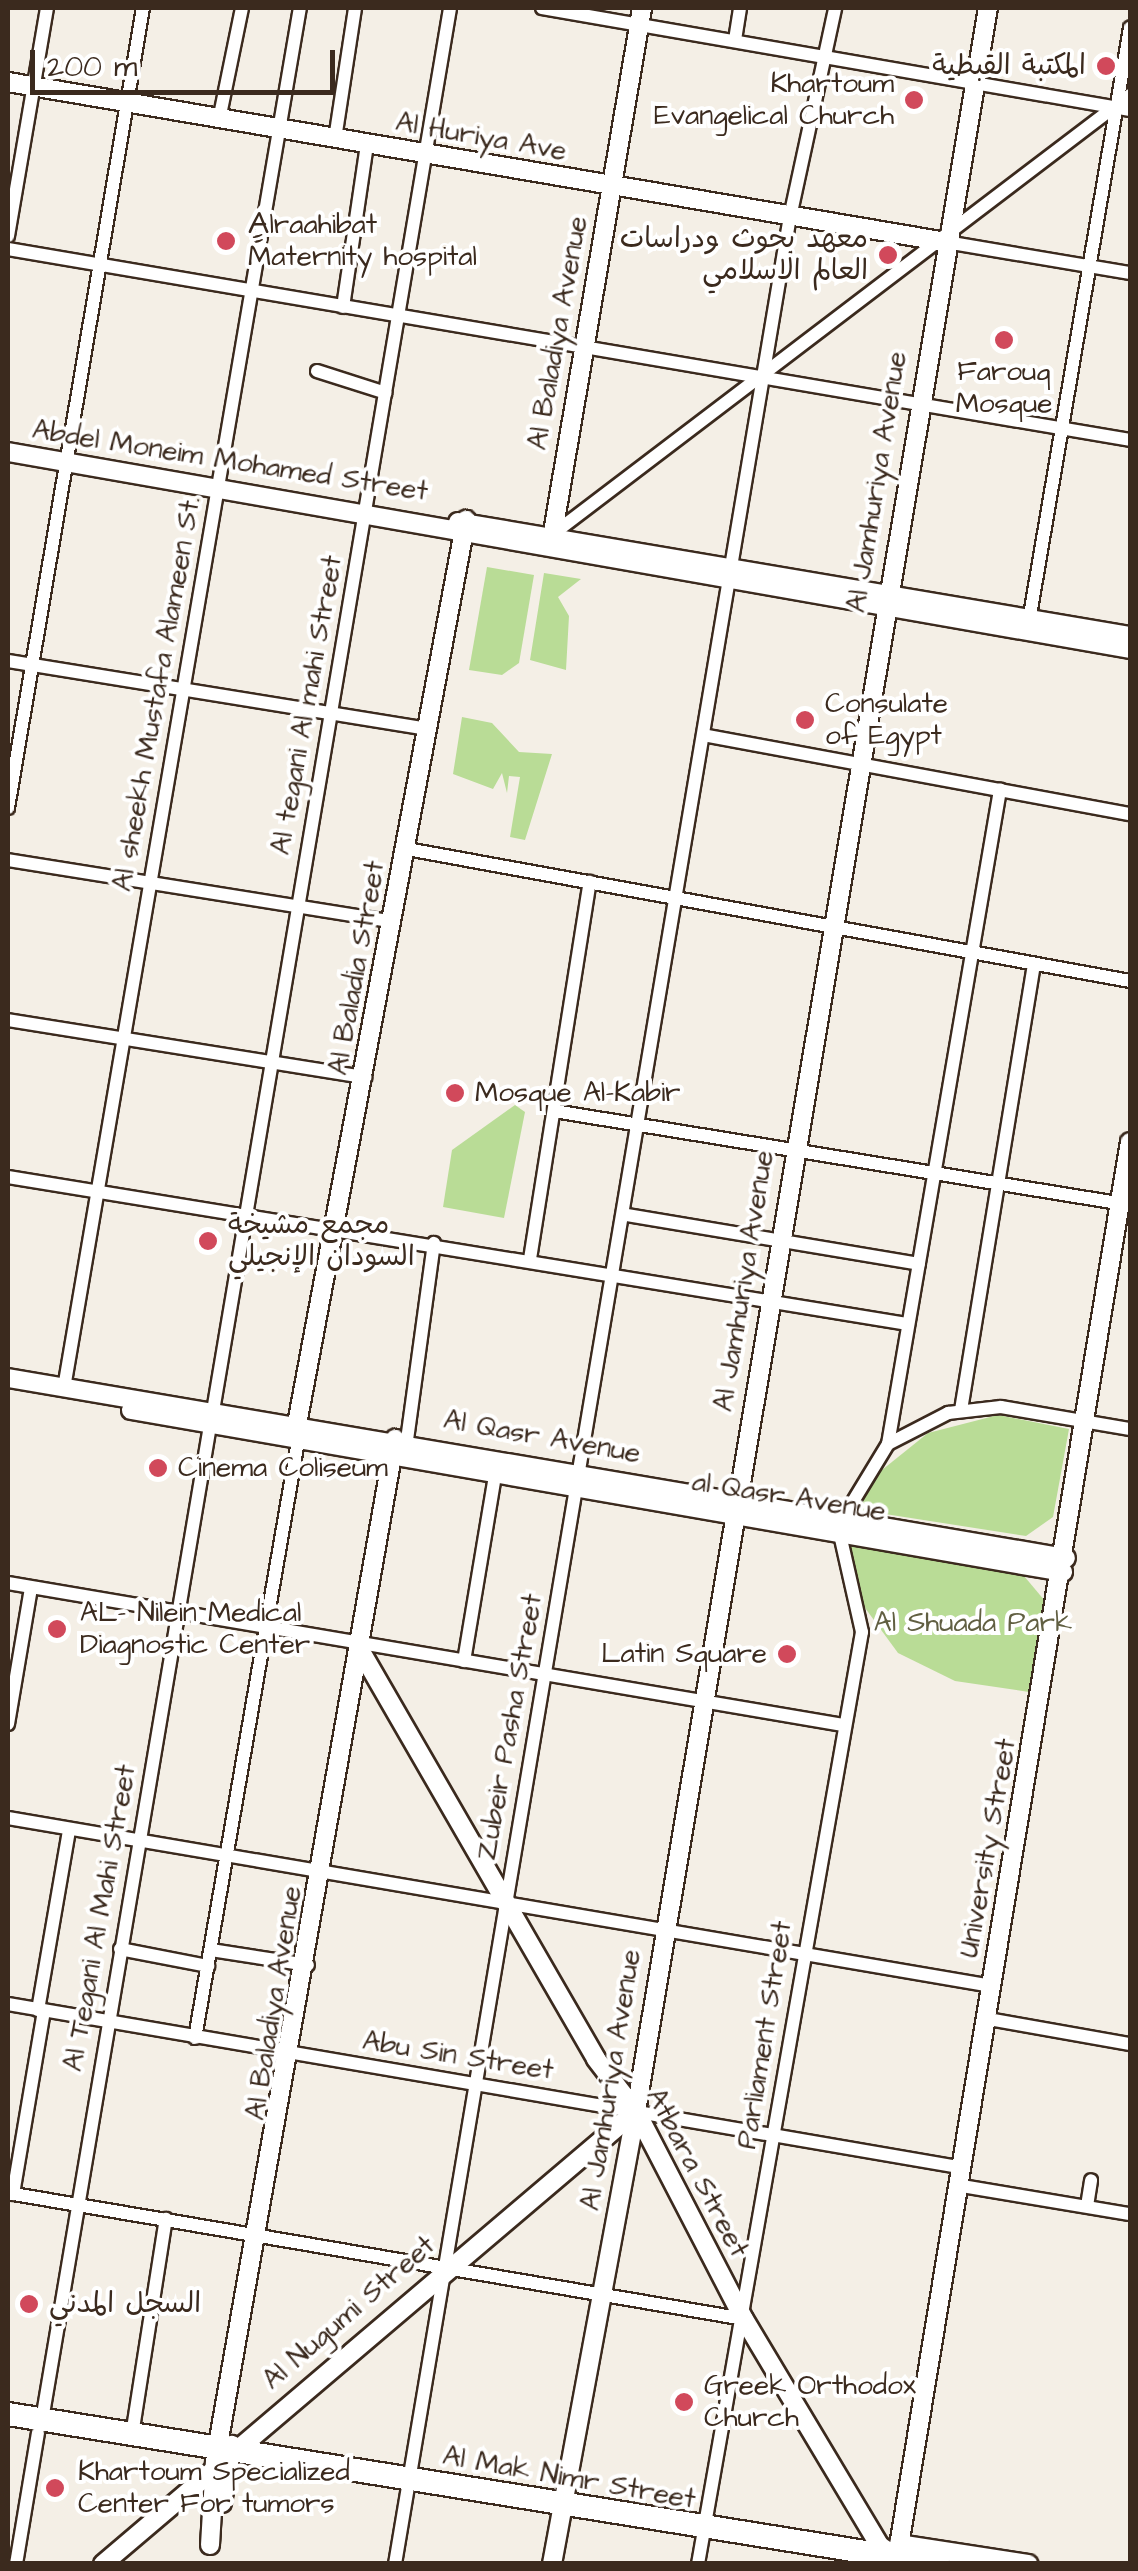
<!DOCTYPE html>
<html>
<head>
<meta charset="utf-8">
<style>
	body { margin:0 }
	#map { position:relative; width:1138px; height:2571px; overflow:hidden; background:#f4efe6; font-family:"Architects Daughter","Playpen Sans Arabic",sans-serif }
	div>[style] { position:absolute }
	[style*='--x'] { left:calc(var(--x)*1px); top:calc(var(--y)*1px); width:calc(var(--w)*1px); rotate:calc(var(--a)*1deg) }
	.green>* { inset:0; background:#b9dc96 }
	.roads { filter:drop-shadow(2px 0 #3b2a1e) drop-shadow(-2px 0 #3b2a1e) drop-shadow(0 2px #3b2a1e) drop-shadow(0 -2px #3b2a1e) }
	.street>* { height:12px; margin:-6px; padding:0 6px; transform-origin:6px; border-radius:6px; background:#fff }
	.secondary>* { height:18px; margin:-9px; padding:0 9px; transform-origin:9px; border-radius:9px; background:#fff }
	.highway>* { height:22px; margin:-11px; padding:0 11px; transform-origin:11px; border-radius:11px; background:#fff }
	.dots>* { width:28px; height:28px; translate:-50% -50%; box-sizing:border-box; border:5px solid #fff; border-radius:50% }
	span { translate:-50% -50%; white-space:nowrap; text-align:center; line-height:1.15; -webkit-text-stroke:8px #fff; paint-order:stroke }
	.poi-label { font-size:28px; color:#3b2a1e }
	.right { translate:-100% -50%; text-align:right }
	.left { translate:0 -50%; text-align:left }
	.street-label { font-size:28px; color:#3b2a1e }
	.park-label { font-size:28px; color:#615f42 }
	.frame { position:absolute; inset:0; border:10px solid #3b2a1e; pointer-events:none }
	.scale { position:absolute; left:30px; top:50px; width:305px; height:45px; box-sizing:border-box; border:5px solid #3b2a1e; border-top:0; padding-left:12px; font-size:30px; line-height:35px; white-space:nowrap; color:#3b2a1e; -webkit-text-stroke:8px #fff; paint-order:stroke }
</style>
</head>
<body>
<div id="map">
	<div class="green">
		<i style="clip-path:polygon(487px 567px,534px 575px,519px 663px,502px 675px,469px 670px)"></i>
		<i style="clip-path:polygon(544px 573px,581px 579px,558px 597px,569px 616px,566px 670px,530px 660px)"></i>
		<i style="clip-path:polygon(462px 717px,492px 723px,519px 752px,552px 754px,525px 840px,510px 837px,520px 777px,509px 776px,507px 793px,502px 773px,493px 789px,453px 774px)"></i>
		<i style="clip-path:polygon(515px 1105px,525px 1112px,504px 1218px,443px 1207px,452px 1150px)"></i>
		<i style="clip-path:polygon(998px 1415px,1069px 1429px,1053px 1517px,1026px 1536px,853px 1509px,872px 1478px,928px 1433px)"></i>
		<i style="clip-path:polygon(848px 1538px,1019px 1570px,1045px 1601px,1029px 1692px,955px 1681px,898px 1653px,860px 1601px)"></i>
	</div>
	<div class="roads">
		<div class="street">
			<i style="--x:542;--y:8;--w:597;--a:9.84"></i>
			<i style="--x:735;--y:40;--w:32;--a:-81"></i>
			<i style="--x:219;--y:120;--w:114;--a:-78.4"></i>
			<i style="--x:335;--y:139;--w:133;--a:-81.3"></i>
			<i style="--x:8;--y:236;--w:231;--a:-80.3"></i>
			<i style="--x:946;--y:242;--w:187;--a:9.6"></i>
			<i style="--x:8;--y:249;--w:1138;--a:9.66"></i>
			<i style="--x:343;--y:307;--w:165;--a:-81.6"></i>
			<i style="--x:317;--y:371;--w:72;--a:17.7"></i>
			<i style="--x:553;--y:534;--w:725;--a:-37.27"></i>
			<i style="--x:1028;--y:627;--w:608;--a:-80.34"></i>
			<i style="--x:8;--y:661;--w:424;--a:9.2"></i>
			<i style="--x:708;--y:736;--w:429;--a:10.5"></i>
			<i style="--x:8;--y:808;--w:811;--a:-80.42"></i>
			<i style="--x:407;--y:849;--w:735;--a:10.35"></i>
			<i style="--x:8;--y:860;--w:390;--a:9.1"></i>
			<i style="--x:8;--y:1020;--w:362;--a:9.1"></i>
			<i style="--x:554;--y:1111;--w:584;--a:9.27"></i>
			<i style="--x:8;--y:1177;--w:912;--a:9.28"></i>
			<i style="--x:627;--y:1215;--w:296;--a:9.5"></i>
			<i style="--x:530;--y:1259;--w:382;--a:-81"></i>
			<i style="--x:64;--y:1388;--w:1400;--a:-80.3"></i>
			<i style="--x:961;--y:1410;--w:452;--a:-80.7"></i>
			<i style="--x:213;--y:1411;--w:1423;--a:-80.41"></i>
			<i style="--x:407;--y:1440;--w:199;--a:-82.2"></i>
			<i style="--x:888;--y:1444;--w:664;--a:-80.28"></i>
			<i style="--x:843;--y:1518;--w:87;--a:-58.7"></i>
			<i style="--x:888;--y:1444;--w:68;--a:-27.3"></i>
			<i style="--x:948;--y:1413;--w:53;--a:-6.5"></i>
			<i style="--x:1001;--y:1407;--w:131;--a:9.7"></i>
			<i style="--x:8;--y:1583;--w:847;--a:9.65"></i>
			<i style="--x:464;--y:1661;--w:189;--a:-80.5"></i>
			<i style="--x:8;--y:1724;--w:138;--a:-80.4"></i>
			<i style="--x:8;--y:1818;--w:998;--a:9.69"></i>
			<i style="--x:120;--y:1949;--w:90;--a:10.9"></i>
			<i style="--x:211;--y:1950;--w:98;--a:8.8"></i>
			<i style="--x:8;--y:2004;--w:965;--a:9.73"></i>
			<i style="--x:38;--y:2010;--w:183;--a:-80.2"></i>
			<i style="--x:988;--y:2019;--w:144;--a:10"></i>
			<i style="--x:195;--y:2038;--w:606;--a:-80.21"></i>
			<i style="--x:956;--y:2185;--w:176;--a:9.5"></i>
			<i style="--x:8;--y:2193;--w:747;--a:9.71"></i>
			<i style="--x:13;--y:2194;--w:186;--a:-80.4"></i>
			<i style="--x:1087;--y:2206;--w:26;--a:-81"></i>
			<i style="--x:42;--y:2420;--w:1008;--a:-80.41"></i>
			<i style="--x:132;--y:2435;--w:219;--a:-81.1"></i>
			<i style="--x:16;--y:2564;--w:133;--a:-80.5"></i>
			<i style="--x:395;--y:2564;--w:2380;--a:-80.45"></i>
			<i style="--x:790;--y:217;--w:214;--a:-77.8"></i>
			<i style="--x:698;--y:2564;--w:946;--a:-80.02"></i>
			<i style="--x:862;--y:1632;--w:100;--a:-102.7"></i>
		</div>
		<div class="secondary">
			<i style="--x:8;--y:82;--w:952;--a:9.68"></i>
			<i style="--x:8;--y:452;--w:1139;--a:9.96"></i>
			<i style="--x:458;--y:522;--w:682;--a:9.63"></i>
			<i style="--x:551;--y:544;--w:544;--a:-80.36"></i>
			<i style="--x:8;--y:1378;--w:1073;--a:9.66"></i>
			<i style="--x:131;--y:1410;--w:946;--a:9.86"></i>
			<i style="--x:297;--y:1424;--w:920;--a:-79.41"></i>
			<i style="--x:363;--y:1655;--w:466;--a:60"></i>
			<i style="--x:596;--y:2059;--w:66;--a:52.4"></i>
			<i style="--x:636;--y:2111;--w:234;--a:62.6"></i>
			<i style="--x:744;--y:2319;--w:265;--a:59.1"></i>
			<i style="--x:880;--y:2546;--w:18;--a:34"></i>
			<i style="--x:222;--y:2503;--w:59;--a:-80.2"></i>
			<i style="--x:899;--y:2544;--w:131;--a:8.8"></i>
			<i style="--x:210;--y:2545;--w:83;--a:-86.6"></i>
			<i style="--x:215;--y:2462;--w:1039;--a:-80.02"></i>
			<i style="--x:103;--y:2564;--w:699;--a:-40.36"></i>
			<i style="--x:552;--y:2564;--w:461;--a:-79.5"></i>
			<i style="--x:636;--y:2111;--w:2132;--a:-80.5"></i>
			<i style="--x:896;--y:2564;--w:1441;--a:-80.66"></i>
		</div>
		<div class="highway">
			<i style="--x:8;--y:2414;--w:943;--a:9.15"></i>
		</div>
	</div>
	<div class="dots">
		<i style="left:1106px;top:66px;background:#d1495b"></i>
		<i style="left:914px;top:100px;background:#d1495b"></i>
		<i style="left:226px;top:241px;background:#d1495b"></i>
		<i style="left:888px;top:255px;background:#d1495b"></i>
		<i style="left:1004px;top:340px;background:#d1495b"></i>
		<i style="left:805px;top:720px;background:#d1495b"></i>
		<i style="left:455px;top:1093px;background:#d1495b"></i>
		<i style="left:208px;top:1241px;background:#d1495b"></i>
		<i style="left:158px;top:1468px;background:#d1495b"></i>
		<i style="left:57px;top:1629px;background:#d1495b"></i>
		<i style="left:787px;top:1654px;background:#d1495b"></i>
		<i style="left:29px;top:2304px;background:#d1495b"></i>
		<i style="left:684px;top:2402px;background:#d1495b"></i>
		<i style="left:55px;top:2488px;background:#d1495b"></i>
	</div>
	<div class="poi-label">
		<span class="right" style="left:1086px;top:66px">المكتبة القبطية</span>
		<span class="right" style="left:894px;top:100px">Khartoum<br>Evangelical Church</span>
		<span class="left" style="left:248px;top:241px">ِِAِِlraahibat<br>Maternity hospital</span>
		<span class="right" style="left:868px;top:255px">معهد بحوث ودراسات<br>العالم الاسلامي</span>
		<span style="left:1004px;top:388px">Farouq<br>Mosque</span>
		<span class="left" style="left:825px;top:720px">Consulate<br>of Egypt</span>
		<span class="left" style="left:475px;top:1093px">Mosque Al-Kabir</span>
		<span class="left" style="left:228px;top:1241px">مجمع مشيخة<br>السودان الإنجيلي</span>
		<span class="left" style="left:178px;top:1468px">Cinema Coliseum</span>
		<span class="left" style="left:80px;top:1629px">AL- Nilein Medical<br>Diagnostic Center</span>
		<span class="right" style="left:767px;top:1654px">Latin Square</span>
		<span class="left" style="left:49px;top:2304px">السجل المدني</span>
		<span class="left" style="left:704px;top:2402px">Greek Orthodox<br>Church</span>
		<span class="left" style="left:78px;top:2488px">Khartoum Specialized<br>Center For tumors</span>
	</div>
	<div class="street-label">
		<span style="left:481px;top:137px;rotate:10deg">Al Huriya Ave</span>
		<span style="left:558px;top:333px;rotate:-80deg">Al Baladiya Avenue</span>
		<span style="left:230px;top:461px;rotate:9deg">Abdel Moneim Mohamed Street</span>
		<span style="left:877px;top:482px;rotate:-81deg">Al Jamhuriya Avenue</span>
		<span style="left:157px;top:694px;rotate:-80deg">Al sheekh Mustafa Alameen St.</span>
		<span style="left:307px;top:705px;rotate:-80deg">Al tegani Al mahi Street</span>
		<span style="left:357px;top:968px;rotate:-80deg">Al Baladia Street</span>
		<span style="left:744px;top:1281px;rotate:-81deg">Al Jamhuriya Avenue</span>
		<span style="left:542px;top:1437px;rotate:10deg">Al Qasr Avenue</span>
		<span style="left:789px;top:1497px;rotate:9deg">al Qasr Avenue</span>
		<span style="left:510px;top:1727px;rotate:-80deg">Zubeir Pasha Street</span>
		<span style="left:988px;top:1848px;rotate:-80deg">University Street</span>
		<span style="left:100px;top:1918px;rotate:-80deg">Al Tegani Al Mahi Street</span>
		<span style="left:274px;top:2003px;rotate:-81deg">Al Baladiya Avenue</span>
		<span style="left:765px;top:2035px;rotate:-81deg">Parliament Street</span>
		<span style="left:458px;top:2056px;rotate:9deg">Abu Sin Street</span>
		<span style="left:611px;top:2080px;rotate:-81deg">Al Jamhuriya Avenue</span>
		<span style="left:697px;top:2173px;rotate:62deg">Atbara Street</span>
		<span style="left:349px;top:2313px;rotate:-41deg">Al Nugumi Street</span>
		<span style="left:569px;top:2478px;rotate:10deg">Al Mak Nimr Street</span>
	</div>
	<div class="park-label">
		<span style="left:973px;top:1623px">Al Shuada Park</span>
	</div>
	<div class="frame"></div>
	<div class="scale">200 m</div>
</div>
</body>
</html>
